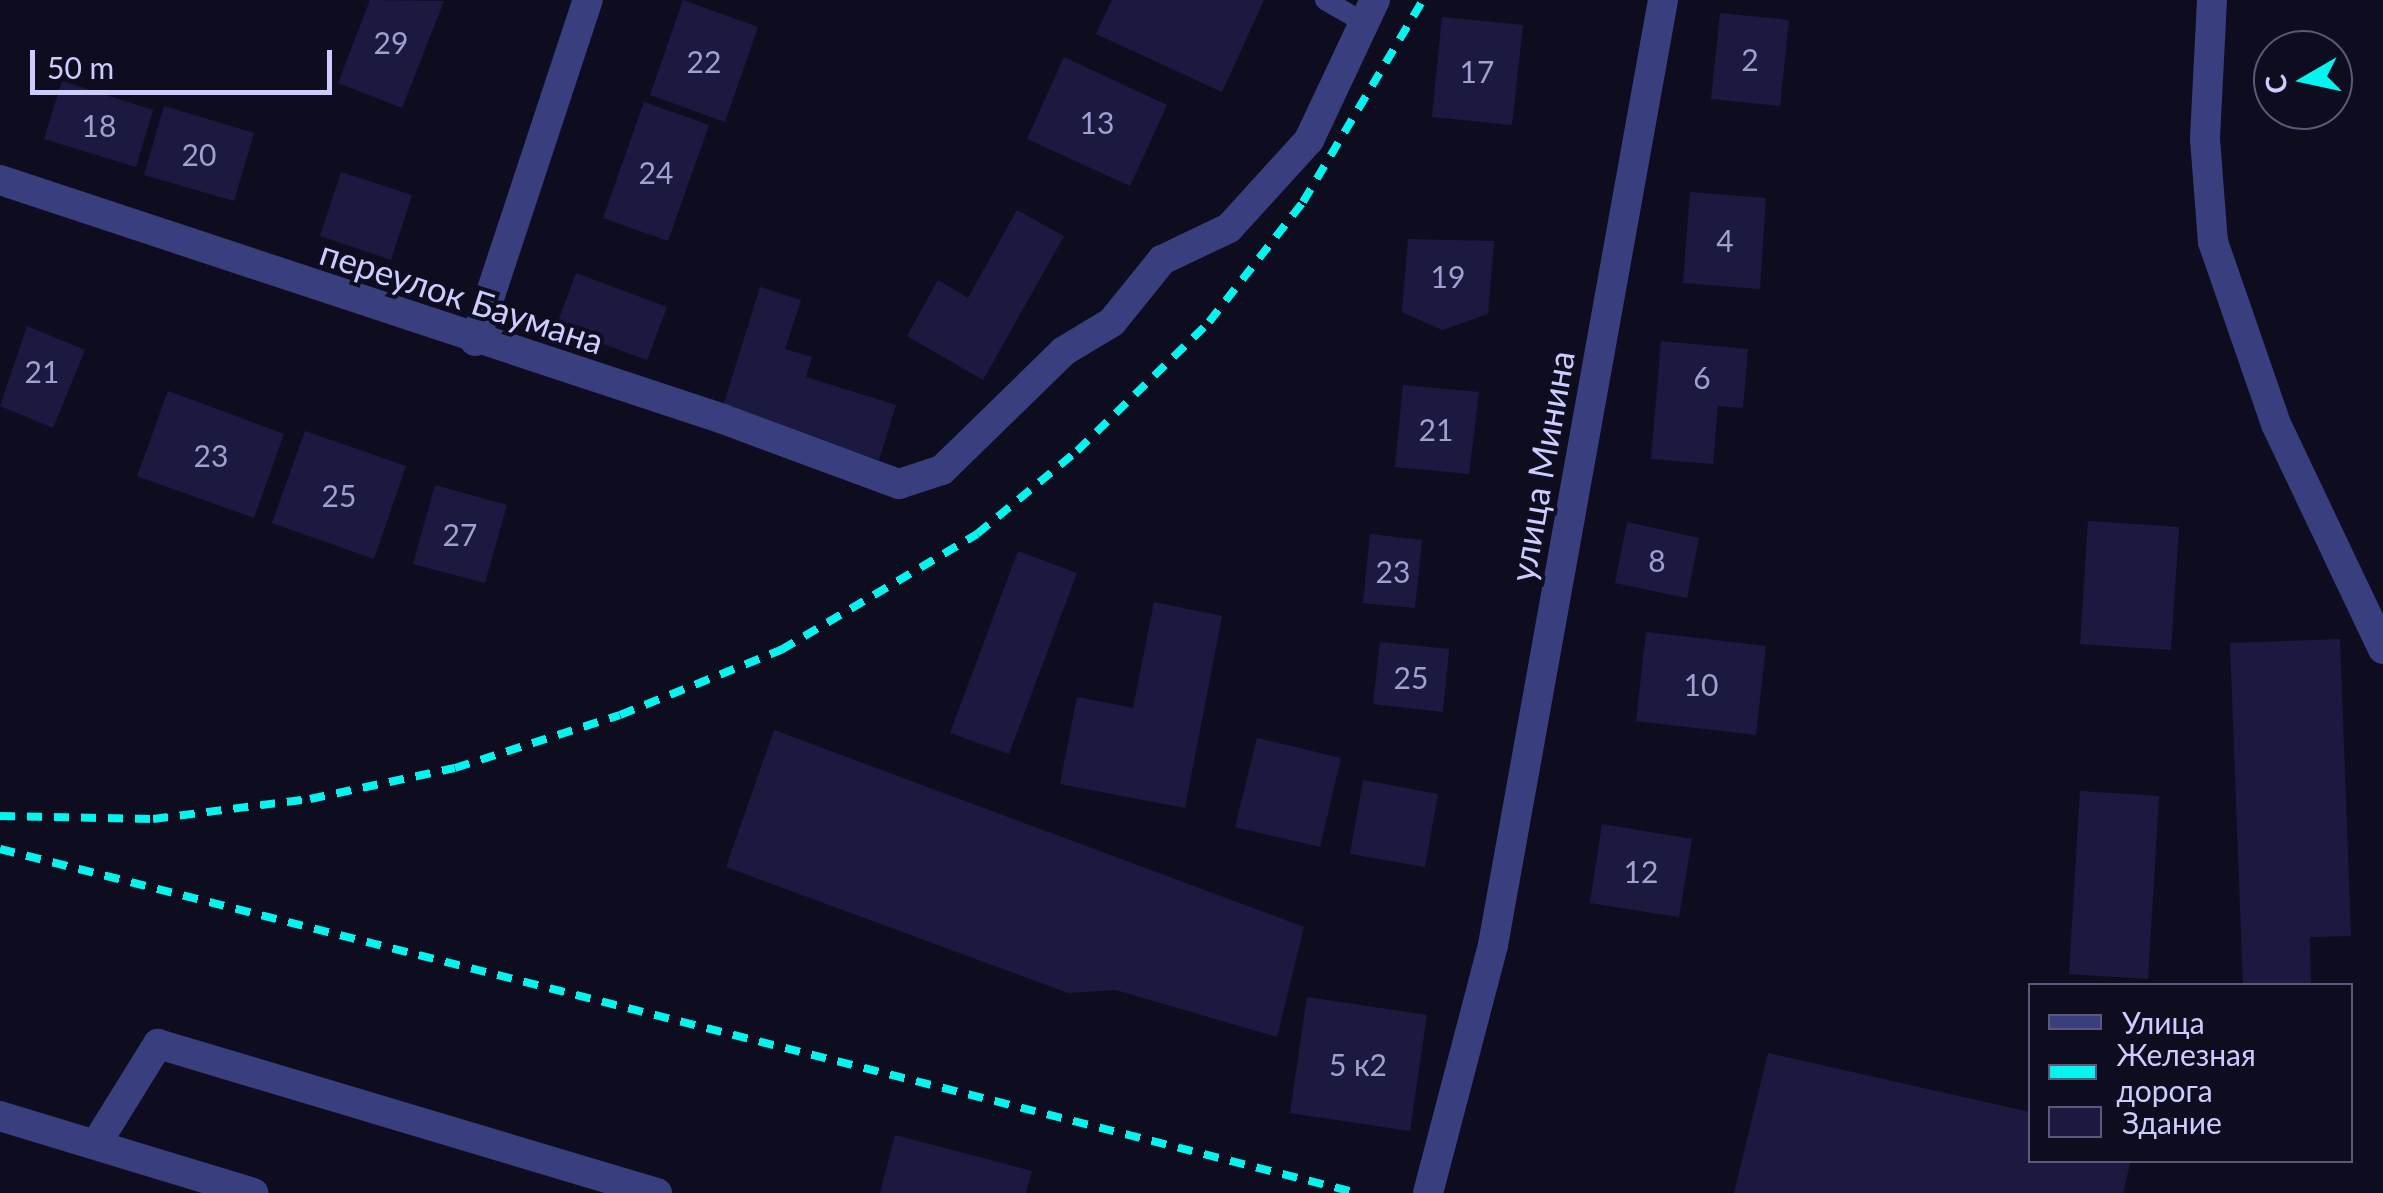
<!DOCTYPE html>
<html>
<head>
<meta charset="utf-8">
<style>
	body { margin:0 }
	#map { position:relative; width:2383px; height:1193px; overflow:hidden; background:#0e0d20; font-family:Lato,sans-serif }
	div>[style] { position:absolute }
	[style*='--x'] { left:calc(var(--x)*1px); top:calc(var(--y)*1px); width:calc(var(--w)*1px); rotate:calc(var(--a)*1deg) }
	.building>* { inset:0; background:#1c1940 }
	.lane>* { height:20px; margin:-10px; padding:0 10px; transform-origin:10px; border-radius:10px; background:#383e7e }
	.street>* { height:30px; margin:-15px; padding:0 15px; transform-origin:15px; border-radius:15px; background:#383e7e }
	.rail>* { height:8px; margin-top:-4px; transform-origin:0; background:repeating-linear-gradient(90deg,#02f5ef 0 15px,transparent 0 27px) }
	span { translate:-50% -50%; white-space:nowrap; text-align:center; line-height:1.15; -webkit-text-stroke:8px #0e0d20; paint-order:stroke }
	.number-label { font-size:30px; color:#a09fcf }
	.number-label span { -webkit-text-stroke-width:0 }
	.street-label { font-size:35px; color:#ccf }
	.legend { position:absolute; left:2028px; top:983px; width:325px; height:180px; box-sizing:border-box; background:#0e0d20; border:2px solid #5a5979; margin:0; padding:12px 18px; list-style:none; font-size:30px; color:#ccf }
	.legend li { display:flex; align-items:center; gap:20px; height:50px }
	.legend b { width:50px; border:2px solid #5a5979 }
	.north { position:absolute; left:2253px; top:30px; width:100px; height:100px; box-sizing:border-box; background:#0e0d20; border:2px solid #5a5979; border-radius:50%; rotate:261deg; font-size:28px; font-weight:700; line-height:40px; text-align:center; color:#ccf }
	.north::after { content:''; display:block; margin:auto; width:35px; height:45px; background:#02f5ef; clip-path:polygon(50% 0,100% 100%,50% 72%,0 100%) }
	.scale { position:absolute; left:30px; top:50px; width:302px; height:45px; box-sizing:border-box; border:5px solid #ccf; border-top:0; padding-left:12px; font-size:30px; line-height:35px; white-space:nowrap; color:#ccf; -webkit-text-stroke:8px #0e0d20; paint-order:stroke }
</style>
</head>
<body>
<div id="map">
	<div class="building">
		<i style="clip-path:polygon(370px 0,444px 1px,402px 108px,338px 83px)"></i>
		<i style="clip-path:polygon(683px 0,758px 27px,725px 122px,650px 95px)"></i>
		<i style="clip-path:polygon(1112px 0,1264px 0,1222px 92px,1096px 34px)"></i>
		<i style="clip-path:polygon(1720px 13px,1789px 20px,1780px 106px,1711px 99px)"></i>
		<i style="clip-path:polygon(1442px 17px,1523px 25px,1512px 125px,1432px 117px)"></i>
		<i style="clip-path:polygon(1064px 57px,1167px 105px,1130px 186px,1027px 139px)"></i>
		<i style="clip-path:polygon(62px 81px,153px 110px,136px 167px,44px 139px)"></i>
		<i style="clip-path:polygon(644px 102px,709px 125px,668px 241px,603px 218px)"></i>
		<i style="clip-path:polygon(164px 106px,254px 133px,234px 201px,144px 175px)"></i>
		<i style="clip-path:polygon(341px 172px,412px 195px,391px 260px,320px 236px)"></i>
		<i style="clip-path:polygon(1690px 192px,1766px 198px,1760px 289px,1683px 283px)"></i>
		<i style="clip-path:polygon(1017px 210px,1064px 236px,983px 380px,907px 336px,938px 280px,968px 298px)"></i>
		<i style="clip-path:polygon(1408px 239px,1494px 241px,1488px 314px,1442px 330px,1402px 312px)"></i>
		<i style="clip-path:polygon(576px 273px,667px 307px,647px 360px,556px 327px)"></i>
		<i style="clip-path:polygon(760px 287px,801px 300px,785px 349px,812px 357px,806px 377px,896px 405px,879px 460px,722px 410px)"></i>
		<i style="clip-path:polygon(27px 326px,85px 350px,53px 428px,0 406px)"></i>
		<i style="clip-path:polygon(1661px 341px,1748px 349px,1743px 408px,1718px 406px,1713px 464px,1651px 459px)"></i>
		<i style="clip-path:polygon(1403px 385px,1479px 392px,1469px 474px,1395px 467px)"></i>
		<i style="clip-path:polygon(168px 391px,284px 434px,254px 518px,137px 476px)"></i>
		<i style="clip-path:polygon(305px 431px,406px 466px,374px 559px,272px 523px)"></i>
		<i style="clip-path:polygon(435px 485px,507px 505px,485px 583px,413px 564px)"></i>
		<i style="clip-path:polygon(2088px 521px,2179px 527px,2171px 650px,2080px 644px)"></i>
		<i style="clip-path:polygon(1627px 522px,1699px 538px,1687px 598px,1615px 583px)"></i>
		<i style="clip-path:polygon(1370px 534px,1422px 540px,1415px 608px,1363px 603px)"></i>
		<i style="clip-path:polygon(1018px 551px,1077px 573px,1009px 754px,950px 733px)"></i>
		<i style="clip-path:polygon(1154px 602px,1222px 616px,1185px 808px,1060px 784px,1077px 697px,1133px 708px)"></i>
		<i style="clip-path:polygon(1646px 632px,1766px 646px,1756px 735px,1636px 721px)"></i>
		<i style="clip-path:polygon(2340px 639px,2351px 936px,2310px 937px,2311px 986px,2243px 986px,2230px 643px)"></i>
		<i style="clip-path:polygon(1380px 642px,1449px 649px,1443px 712px,1373px 704px)"></i>
		<i style="clip-path:polygon(774px 730px,1304px 927px,1277px 1037px,1116px 990px,1068px 993px,726px 867px)"></i>
		<i style="clip-path:polygon(1257px 738px,1341px 758px,1320px 847px,1235px 827px)"></i>
		<i style="clip-path:polygon(1363px 780px,1438px 794px,1425px 867px,1350px 854px)"></i>
		<i style="clip-path:polygon(2080px 791px,2159px 796px,2148px 979px,2069px 974px)"></i>
		<i style="clip-path:polygon(1602px 824px,1692px 839px,1679px 917px,1590px 903px)"></i>
		<i style="clip-path:polygon(1307px 997px,1427px 1015px,1410px 1131px,1290px 1113px)"></i>
		<i style="clip-path:polygon(1768px 1053px,2030px 1112px,2030px 1160px,2131px 1160px,2123px 1193px,1734px 1193px)"></i>
		<i style="clip-path:polygon(895px 1135px,1032px 1171px,1026px 1193px,880px 1193px)"></i>
	</div>
	<div class="lane">
		<i style="--x:1325;--y:0;--w:44;--a:30.1"></i>
	</div>
	<div class="street">
		<i style="--x:2212;--y:0;--w:139;--a:92.9"></i>
		<i style="--x:2205;--y:139;--w:103;--a:85.6"></i>
		<i style="--x:2213;--y:242;--w:193;--a:70.9"></i>
		<i style="--x:2276;--y:424;--w:249;--a:64.6"></i>
		<i style="--x:0;--y:180;--w:761;--a:18.29"></i>
		<i style="--x:723;--y:419;--w:188;--a:20.3"></i>
		<i style="--x:899;--y:484;--w:45;--a:-18"></i>
		<i style="--x:942;--y:470;--w:170;--a:-44.3"></i>
		<i style="--x:1064;--y:351;--w:56;--a:-31.1"></i>
		<i style="--x:1112;--y:322;--w:80;--a:-51.1"></i>
		<i style="--x:1162;--y:260;--w:74;--a:-25.5"></i>
		<i style="--x:1229;--y:228;--w:119;--a:-47.7"></i>
		<i style="--x:1309;--y:140;--w:155;--a:-64.8"></i>
		<i style="--x:475;--y:341;--w:359;--a:-71.7"></i>
		<i style="--x:0;--y:1116;--w:265;--a:16.9"></i>
		<i style="--x:96;--y:1144;--w:118;--a:-58.2"></i>
		<i style="--x:158;--y:1044;--w:521;--a:16.63"></i>
		<i style="--x:1428;--y:1193;--w:256;--a:-75.3"></i>
		<i style="--x:1493;--y:945;--w:960;--a:-79.8"></i>
	</div>
	<div class="rail">
		<i style="--x:0;--y:816;--w:153;--a:1.1"></i>
		<i style="--x:153;--y:819;--w:158;--a:-7.3"></i>
		<i style="--x:310;--y:799;--w:148;--a:-12.1"></i>
		<i style="--x:455;--y:768;--w:173;--a:-17.8"></i>
		<i style="--x:620;--y:715;--w:174;--a:-22"></i>
		<i style="--x:781;--y:650;--w:228;--a:-30.6"></i>
		<i style="--x:977;--y:534;--w:130;--a:-39.7"></i>
		<i style="--x:1077;--y:451;--w:185;--a:-44.3"></i>
		<i style="--x:1209;--y:322;--w:152;--a:-51.9"></i>
		<i style="--x:1303;--y:202;--w:235;--a:-59.3"></i>
		<i style="--x:0;--y:849;--w:1400;--a:14.22"></i>
	</div>
	<div class="number-label">
		<span style="left:391px;top:42px">29</span>
		<span style="left:1750px;top:59px">2</span>
		<span style="left:704px;top:61px">22</span>
		<span style="left:1477px;top:71px">17</span>
		<span style="left:1097px;top:122px">13</span>
		<span style="left:99px;top:125px">18</span>
		<span style="left:199px;top:154px">20</span>
		<span style="left:656px;top:172px">24</span>
		<span style="left:1725px;top:240px">4</span>
		<span style="left:1448px;top:276px">19</span>
		<span style="left:42px;top:371px">21</span>
		<span style="left:1702px;top:377px">6</span>
		<span style="left:1436px;top:429px">21</span>
		<span style="left:211px;top:455px">23</span>
		<span style="left:339px;top:495px">25</span>
		<span style="left:460px;top:534px">27</span>
		<span style="left:1657px;top:560px">8</span>
		<span style="left:1393px;top:571px">23</span>
		<span style="left:1411px;top:677px">25</span>
		<span style="left:1701px;top:684px">10</span>
		<span style="left:1641px;top:871px">12</span>
		<span style="left:1358px;top:1064px">5 к2</span>
	</div>
	<div class="street-label">
		<span style="left:462px;top:296px;rotate:18deg">переулок Баумана</span>
		<span style="left:1541px;top:466px;rotate:-80deg">улица Минина</span>
	</div>
	<ul class="legend">
	<li><b style="height:12px;background:#383e7e"></b>Улица</li>
	<li><b style="height:12px;background:#02f5ef"></b>Железная дорога</li>
	<li><b style="height:28px;background:#1c1940"></b>Здание</li>
	</ul>
	<div class="north">С</div>
	<div class="scale">50 m</div>
</div>
</body>
</html>
